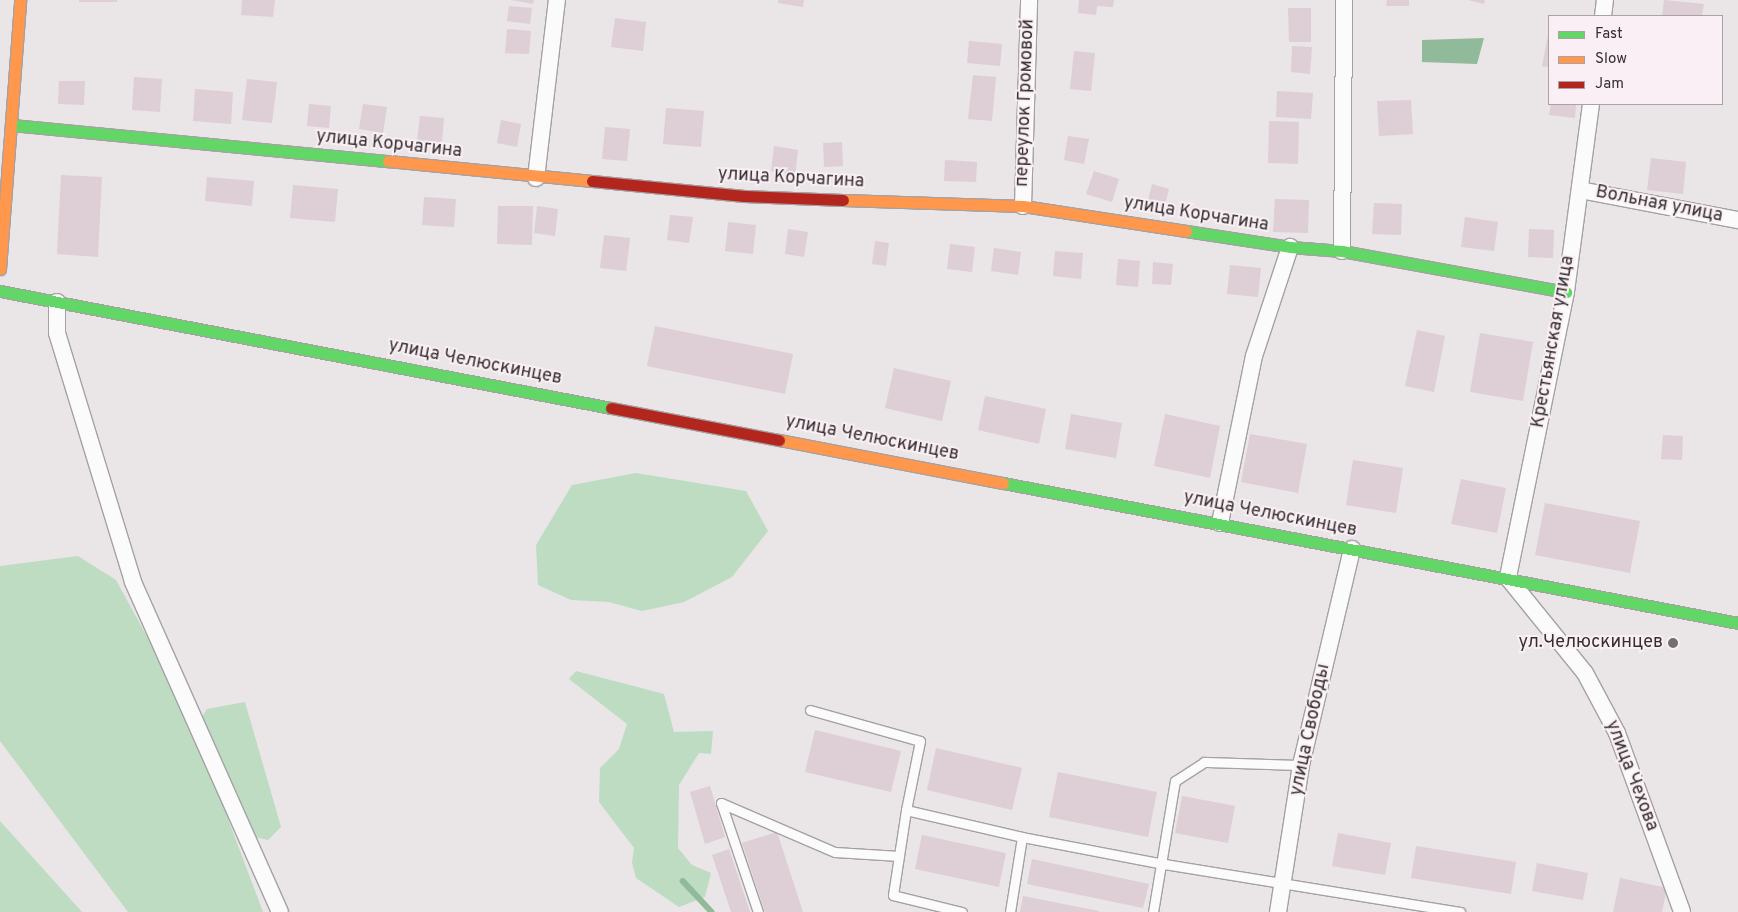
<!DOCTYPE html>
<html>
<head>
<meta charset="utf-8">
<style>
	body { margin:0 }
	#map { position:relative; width:1738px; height:912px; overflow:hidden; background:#eae5e7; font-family:Overpass,sans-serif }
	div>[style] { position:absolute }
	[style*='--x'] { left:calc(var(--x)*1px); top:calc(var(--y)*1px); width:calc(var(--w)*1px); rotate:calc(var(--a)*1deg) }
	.green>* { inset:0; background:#bddcc2 }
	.water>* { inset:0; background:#90ba99 }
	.stream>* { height:5.5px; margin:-2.75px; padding:0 2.75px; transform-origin:2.75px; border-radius:2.75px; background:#90ba99 }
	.building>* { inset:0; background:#deced6 }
	.roads { filter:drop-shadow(1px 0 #a5a1a3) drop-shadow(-1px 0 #a5a1a3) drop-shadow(0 1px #a5a1a3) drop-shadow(0 -1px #a5a1a3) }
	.lane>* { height:9px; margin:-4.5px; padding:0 4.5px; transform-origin:4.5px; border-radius:4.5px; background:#fcfbfb }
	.street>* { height:16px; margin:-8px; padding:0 8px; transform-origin:8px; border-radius:8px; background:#fcfbfb }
	.fast>* { height:11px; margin:-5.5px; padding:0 5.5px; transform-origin:5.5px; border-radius:5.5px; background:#63d668 }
	.slow>* { height:11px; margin:-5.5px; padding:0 5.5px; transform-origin:5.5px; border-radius:5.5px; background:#ff974d }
	.jam>* { height:11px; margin:-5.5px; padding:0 5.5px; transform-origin:5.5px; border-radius:5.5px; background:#b3261e }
	.dots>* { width:14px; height:14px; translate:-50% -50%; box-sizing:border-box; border:2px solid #faeff4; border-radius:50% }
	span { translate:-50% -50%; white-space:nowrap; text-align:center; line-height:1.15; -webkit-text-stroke:4px #faeff4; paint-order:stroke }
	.street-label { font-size:18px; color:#342f31 }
	.poi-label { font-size:18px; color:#342f31 }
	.right { translate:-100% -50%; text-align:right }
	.legend { position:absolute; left:1548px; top:15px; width:175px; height:90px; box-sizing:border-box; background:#faeff4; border:1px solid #aba2a6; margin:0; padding:6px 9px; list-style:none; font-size:15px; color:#342f31 }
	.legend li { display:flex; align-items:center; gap:10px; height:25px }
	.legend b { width:25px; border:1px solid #aba2a6 }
</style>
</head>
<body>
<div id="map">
	<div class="green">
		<i style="clip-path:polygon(636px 473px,746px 491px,768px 531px,732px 577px,684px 602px,642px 611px,609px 602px,571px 600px,538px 585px,536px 545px,572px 485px)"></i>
		<i style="clip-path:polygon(78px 556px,116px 580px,196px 726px,207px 709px,245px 702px,281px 827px,268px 840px,247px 835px,228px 819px,263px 912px,128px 912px,0 741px,0 566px)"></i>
		<i style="clip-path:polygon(576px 671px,664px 694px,674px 732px,713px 731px,711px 754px,699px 753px,679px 785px,678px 848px,692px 865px,711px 873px,705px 897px,679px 907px,636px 878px,632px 863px,634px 848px,599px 802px,600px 768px,619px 749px,627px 724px,569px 679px)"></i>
		<i style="clip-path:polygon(0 821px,82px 912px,0 912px)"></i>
	</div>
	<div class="water">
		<i style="clip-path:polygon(1484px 38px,1477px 64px,1422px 62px,1422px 40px)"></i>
	</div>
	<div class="stream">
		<i style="--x:683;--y:881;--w:42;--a:46.9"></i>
	</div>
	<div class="building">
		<i style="clip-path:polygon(79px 0,117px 0,117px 2px,79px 2px)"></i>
		<i style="clip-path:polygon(242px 0,275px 0,273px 17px,241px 15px)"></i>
		<i style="clip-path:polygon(511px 0,534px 0,533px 4px)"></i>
		<i style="clip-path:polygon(778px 0,804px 0,803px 7px,778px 3px)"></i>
		<i style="clip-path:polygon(1079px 0,1114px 0,1113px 7px,1097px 6px,1096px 15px,1078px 13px)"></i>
		<i style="clip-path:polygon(1387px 0,1409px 0,1409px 6px,1386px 6px)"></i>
		<i style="clip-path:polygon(1468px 0,1485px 0,1484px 4px)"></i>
		<i style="clip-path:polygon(1664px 0,1704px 4px,1702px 16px,1662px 16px)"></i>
		<i style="clip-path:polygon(509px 6px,532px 8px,530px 24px,507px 21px)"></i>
		<i style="clip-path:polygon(1288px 8px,1311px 8px,1311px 42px,1289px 42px)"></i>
		<i style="clip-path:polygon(615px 18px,646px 22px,643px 51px,611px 47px)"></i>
		<i style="clip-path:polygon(507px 29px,531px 31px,529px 54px,505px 53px)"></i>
		<i style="clip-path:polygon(1549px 30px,1549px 67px,1542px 66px)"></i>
		<i style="clip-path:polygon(969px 41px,1002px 44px,1000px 66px,967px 63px)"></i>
		<i style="clip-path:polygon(1292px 46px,1312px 47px,1310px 74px,1291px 72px)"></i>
		<i style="clip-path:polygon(1074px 51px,1095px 53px,1091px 91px,1070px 89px)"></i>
		<i style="clip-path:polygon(973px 75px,996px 77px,992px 121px,968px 119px)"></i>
		<i style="clip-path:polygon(134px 77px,162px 79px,160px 112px,132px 110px)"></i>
		<i style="clip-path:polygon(247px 79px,277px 82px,272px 123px,242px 120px)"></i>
		<i style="clip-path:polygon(59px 81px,85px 81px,84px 105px,58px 104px)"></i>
		<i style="clip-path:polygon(195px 89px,233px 92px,231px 124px,193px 121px)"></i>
		<i style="clip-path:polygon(1277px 91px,1313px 93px,1311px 119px,1276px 117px)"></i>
		<i style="clip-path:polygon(1411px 100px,1413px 134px,1379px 136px,1377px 101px)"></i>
		<i style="clip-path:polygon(309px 104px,331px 106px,329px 128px,307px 126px)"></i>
		<i style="clip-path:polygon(363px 104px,387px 107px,383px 133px,359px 129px)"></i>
		<i style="clip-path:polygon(1551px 104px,1576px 104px,1575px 118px,1549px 115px)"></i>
		<i style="clip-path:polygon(666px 108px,704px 111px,701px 147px,663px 144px)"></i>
		<i style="clip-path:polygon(420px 116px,444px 118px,442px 143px,417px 141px)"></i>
		<i style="clip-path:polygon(501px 120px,521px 124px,517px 147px,497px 143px)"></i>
		<i style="clip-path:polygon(1269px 121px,1299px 122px,1298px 164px,1268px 163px)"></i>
		<i style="clip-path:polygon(605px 127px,630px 129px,627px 161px,602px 159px)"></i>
		<i style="clip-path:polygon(1068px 136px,1089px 139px,1084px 164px,1064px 160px)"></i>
		<i style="clip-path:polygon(842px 142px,843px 166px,824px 167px,823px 143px)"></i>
		<i style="clip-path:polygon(774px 146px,798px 150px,795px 175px,771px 171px)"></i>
		<i style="clip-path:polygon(1651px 158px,1686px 162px,1683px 194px,1647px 190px)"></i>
		<i style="clip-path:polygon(945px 160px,977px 162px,976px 182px,944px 181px)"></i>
		<i style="clip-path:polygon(1094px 171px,1119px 179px,1112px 202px,1086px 194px)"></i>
		<i style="clip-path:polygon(61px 175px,102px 177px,98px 257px,57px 254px)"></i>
		<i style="clip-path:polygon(207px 177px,254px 181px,252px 206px,205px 201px)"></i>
		<i style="clip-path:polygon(1152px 184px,1169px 189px,1164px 209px,1147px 204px)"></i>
		<i style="clip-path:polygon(293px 185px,338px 189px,335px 222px,290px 218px)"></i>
		<i style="clip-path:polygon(424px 197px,456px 199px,454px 227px,422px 225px)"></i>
		<i style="clip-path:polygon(1275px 199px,1309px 200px,1308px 233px,1273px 232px)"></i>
		<i style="clip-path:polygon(1374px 203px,1402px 204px,1401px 235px,1372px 234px)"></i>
		<i style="clip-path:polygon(498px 206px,533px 206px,532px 245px,497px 244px)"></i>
		<i style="clip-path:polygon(537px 206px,558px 209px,555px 236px,534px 233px)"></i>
		<i style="clip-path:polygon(670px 215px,693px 217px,689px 243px,667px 240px)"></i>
		<i style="clip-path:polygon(1465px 217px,1498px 222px,1494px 251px,1461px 247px)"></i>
		<i style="clip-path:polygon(728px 222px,756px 225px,753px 254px,725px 251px)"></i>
		<i style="clip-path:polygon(788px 229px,808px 232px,804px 257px,785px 254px)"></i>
		<i style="clip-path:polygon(1529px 229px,1554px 230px,1553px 258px,1528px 257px)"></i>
		<i style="clip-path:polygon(604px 235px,630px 238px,626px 271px,600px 268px)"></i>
		<i style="clip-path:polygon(875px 241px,889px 243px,886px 266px,872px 264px)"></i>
		<i style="clip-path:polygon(950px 244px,975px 247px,972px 272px,947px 269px)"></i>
		<i style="clip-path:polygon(994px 248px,1021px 252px,1018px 275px,991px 271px)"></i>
		<i style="clip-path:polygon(1055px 251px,1083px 253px,1081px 279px,1053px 276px)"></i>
		<i style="clip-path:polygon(1118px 259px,1140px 261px,1138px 287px,1116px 285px)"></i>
		<i style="clip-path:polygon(1153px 262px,1173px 264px,1171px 285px,1152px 284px)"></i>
		<i style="clip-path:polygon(1230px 265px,1261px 268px,1258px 297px,1227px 294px)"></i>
		<i style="clip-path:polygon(655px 326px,793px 354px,785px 394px,647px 366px)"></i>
		<i style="clip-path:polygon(1417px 330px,1445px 336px,1434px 392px,1405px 386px)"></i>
		<i style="clip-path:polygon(1480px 333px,1533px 342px,1523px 401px,1470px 392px)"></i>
		<i style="clip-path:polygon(894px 368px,951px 381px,942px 421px,885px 408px)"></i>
		<i style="clip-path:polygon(985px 396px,1046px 409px,1039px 444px,978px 430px)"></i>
		<i style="clip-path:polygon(1071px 414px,1122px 423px,1116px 458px,1065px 449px)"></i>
		<i style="clip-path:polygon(1165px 414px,1220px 426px,1210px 478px,1154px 466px)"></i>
		<i style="clip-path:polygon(1250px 434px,1307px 444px,1298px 493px,1241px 482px)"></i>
		<i style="clip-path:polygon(1663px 435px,1683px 436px,1682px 460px,1661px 459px)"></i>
		<i style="clip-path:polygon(1353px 460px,1403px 468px,1396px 513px,1346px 505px)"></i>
		<i style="clip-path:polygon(1461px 479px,1506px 488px,1497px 533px,1451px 524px)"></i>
		<i style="clip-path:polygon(1545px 503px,1640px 521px,1630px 573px,1535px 555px)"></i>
		<i style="clip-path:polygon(815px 730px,901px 751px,891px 792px,805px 772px)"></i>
		<i style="clip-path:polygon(936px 748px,1022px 768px,1012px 810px,927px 790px)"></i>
		<i style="clip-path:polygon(1058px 772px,1157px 792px,1148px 837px,1049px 817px)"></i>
		<i style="clip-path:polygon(710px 786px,725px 837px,705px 844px,690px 792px)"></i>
		<i style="clip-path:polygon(1182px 796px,1235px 806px,1228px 843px,1175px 833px)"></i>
		<i style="clip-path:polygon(777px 832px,803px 912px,765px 912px,742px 843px)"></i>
		<i style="clip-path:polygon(1338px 833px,1391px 843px,1385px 875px,1332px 866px)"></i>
		<i style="clip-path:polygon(922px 835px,1006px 853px,999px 887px,915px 869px)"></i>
		<i style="clip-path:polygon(1416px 846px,1516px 862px,1511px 894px,1411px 878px)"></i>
		<i style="clip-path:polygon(729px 849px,750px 912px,731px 912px,712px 855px)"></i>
		<i style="clip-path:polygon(1032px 859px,1149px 884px,1143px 908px,1027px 884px)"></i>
		<i style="clip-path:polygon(1537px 863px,1588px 873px,1583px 900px,1532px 891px)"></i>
		<i style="clip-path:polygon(1620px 878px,1667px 888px,1662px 912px,1613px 912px)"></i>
		<i style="clip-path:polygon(1023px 896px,1099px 911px,1099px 912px,1020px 912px)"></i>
	</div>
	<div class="roads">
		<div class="lane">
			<i style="--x:810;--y:710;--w:114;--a:15.7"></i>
			<i style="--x:920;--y:741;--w:70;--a:101.5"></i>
			<i style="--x:758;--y:912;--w:115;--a:-108.7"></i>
			<i style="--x:721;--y:803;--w:124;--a:23.3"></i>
			<i style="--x:835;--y:852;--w:64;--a:3.6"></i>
			<i style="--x:962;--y:912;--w:71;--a:-166.2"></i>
			<i style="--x:893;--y:895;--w:86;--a:-81.3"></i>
			<i style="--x:906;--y:810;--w:119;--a:13.1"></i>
			<i style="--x:1010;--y:912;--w:76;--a:-80.9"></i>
			<i style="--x:1022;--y:837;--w:145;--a:10.8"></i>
			<i style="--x:1164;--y:864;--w:300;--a:9.2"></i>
			<i style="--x:1153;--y:912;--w:133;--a:-80.5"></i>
			<i style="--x:1175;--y:781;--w:35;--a:-33"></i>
			<i style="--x:1204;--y:762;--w:97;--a:1.8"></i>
		</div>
		<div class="street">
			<i style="--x:1603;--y:16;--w:16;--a:-83"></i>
			<i style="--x:1591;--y:104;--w:190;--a:97.6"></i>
			<i style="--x:1566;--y:292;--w:292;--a:101.5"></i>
			<i style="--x:1508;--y:578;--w:122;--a:51"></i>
			<i style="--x:1585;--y:673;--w:68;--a:61.9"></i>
			<i style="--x:1617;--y:733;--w:190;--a:70"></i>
			<i style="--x:536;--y:178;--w:179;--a:-83.3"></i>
			<i style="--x:1580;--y:190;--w:161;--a:10.8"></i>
			<i style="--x:1023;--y:206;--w:206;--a:-88.3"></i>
			<i style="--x:1342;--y:251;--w:251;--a:-89.5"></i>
			<i style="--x:57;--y:302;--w:31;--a:90"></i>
			<i style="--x:57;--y:333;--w:260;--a:73"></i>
			<i style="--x:133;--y:582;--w:361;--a:66"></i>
			<i style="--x:1220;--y:523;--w:170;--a:-78.5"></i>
			<i style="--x:1254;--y:356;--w:115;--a:-71.7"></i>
			<i style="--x:1278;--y:912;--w:149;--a:-81.1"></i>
			<i style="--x:1301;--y:765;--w:222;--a:-76.7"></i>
		</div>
		<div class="fast">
			<i style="--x:12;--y:125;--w:378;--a:5.5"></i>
			<i style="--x:1186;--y:231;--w:105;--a:8.7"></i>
			<i style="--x:1290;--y:247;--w:52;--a:4.4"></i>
			<i style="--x:1342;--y:251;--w:228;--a:10.4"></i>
			<i style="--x:0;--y:291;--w:622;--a:10.84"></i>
			<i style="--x:1003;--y:483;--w:748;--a:10.78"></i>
		</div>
		<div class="slow">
			<i style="--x:388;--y:161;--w:205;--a:5.6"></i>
			<i style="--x:843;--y:200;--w:180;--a:1.9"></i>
			<i style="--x:1023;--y:206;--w:165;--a:8.7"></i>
			<i style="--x:0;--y:269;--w:270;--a:-85.7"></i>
			<i style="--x:779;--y:440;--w:228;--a:10.9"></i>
		</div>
		<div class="jam">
			<i style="--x:592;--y:181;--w:153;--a:5.6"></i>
			<i style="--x:744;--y:196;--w:99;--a:2.3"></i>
			<i style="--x:611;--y:408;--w:171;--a:10.8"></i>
		</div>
	</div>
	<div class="dots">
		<i style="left:1673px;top:643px;background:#746f71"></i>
	</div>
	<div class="street-label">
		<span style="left:1026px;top:103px;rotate:-88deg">переулок Громовой</span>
		<span style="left:389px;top:145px;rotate:6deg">улица Корчагина</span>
		<span style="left:791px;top:179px;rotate:3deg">улица Корчагина</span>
		<span style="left:1659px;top:205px;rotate:11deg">Вольная улица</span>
		<span style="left:1196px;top:215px;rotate:9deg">улица Корчагина</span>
		<span style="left:1554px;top:342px;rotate:-80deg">Крестьянская улица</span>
		<span style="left:475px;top:363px;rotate:11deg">улица Челюскинцев</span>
		<span style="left:872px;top:439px;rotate:11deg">улица Челюскинцев</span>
		<span style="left:1270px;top:515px;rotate:11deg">улица Челюскинцев</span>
		<span style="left:1311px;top:730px;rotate:-78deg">улица Свободы</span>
		<span style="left:1631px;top:776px;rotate:69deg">улица Чехова</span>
	</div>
	<div class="poi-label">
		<span class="right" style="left:1663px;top:643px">ул.Челюскинцев</span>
	</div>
	<ul class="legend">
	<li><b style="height:6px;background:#63d668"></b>Fast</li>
	<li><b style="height:6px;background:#ff974d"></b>Slow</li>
	<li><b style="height:6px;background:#b3261e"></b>Jam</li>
	</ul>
</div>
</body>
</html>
